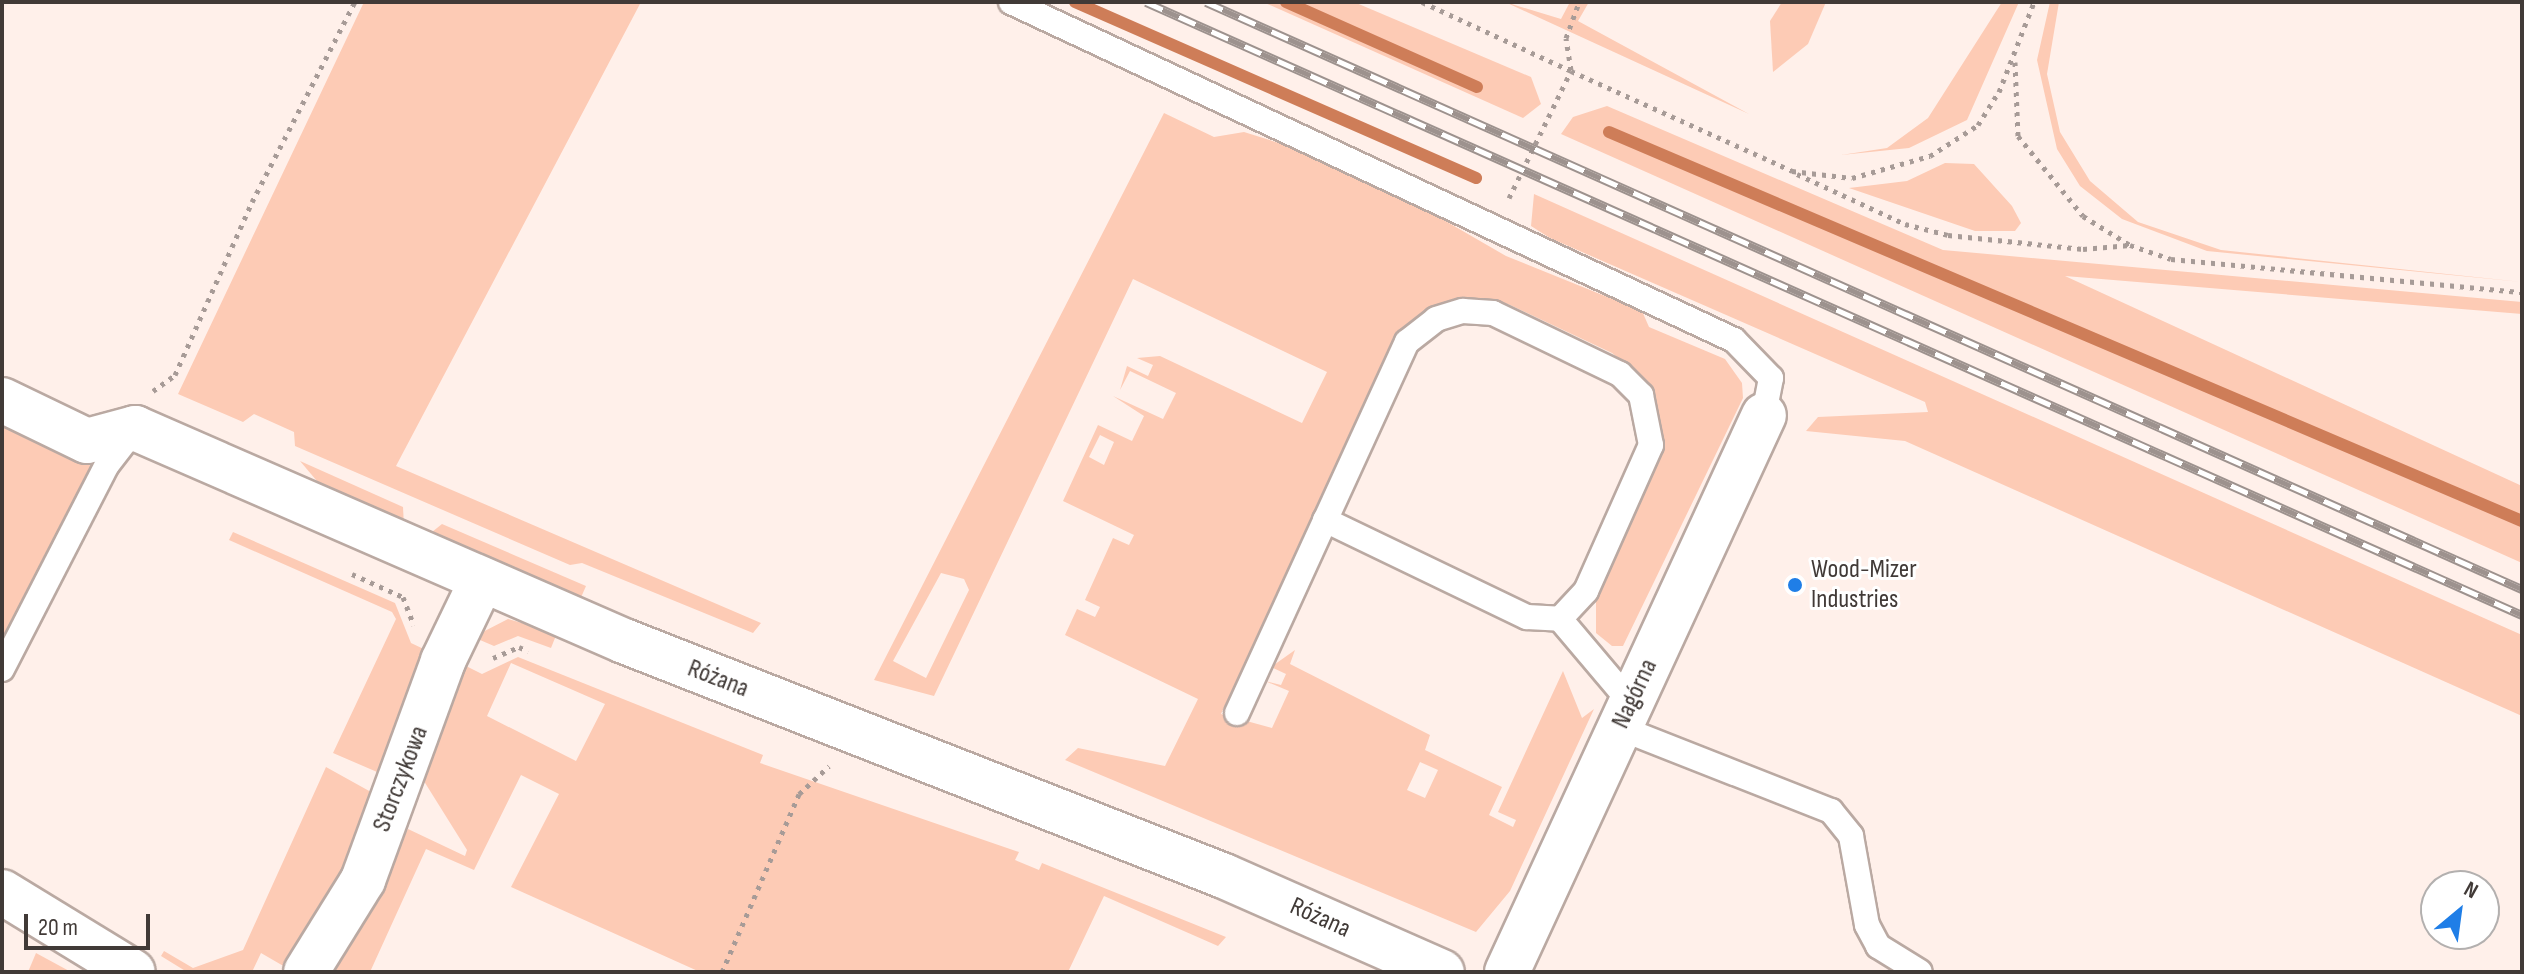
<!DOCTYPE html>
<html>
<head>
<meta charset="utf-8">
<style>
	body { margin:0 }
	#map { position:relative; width:2524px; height:974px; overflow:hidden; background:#fff0ea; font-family:"Sofia Sans Condensed",sans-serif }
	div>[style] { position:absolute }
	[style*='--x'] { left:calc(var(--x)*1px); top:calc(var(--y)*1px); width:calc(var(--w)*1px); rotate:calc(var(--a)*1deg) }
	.green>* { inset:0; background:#fdcbb5 }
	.stream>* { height:12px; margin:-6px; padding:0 6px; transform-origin:6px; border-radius:6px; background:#ce7d58 }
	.path>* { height:5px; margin-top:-2.5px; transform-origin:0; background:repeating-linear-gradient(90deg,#a79b97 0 4px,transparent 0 10px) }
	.roads { filter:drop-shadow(2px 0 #baa9a2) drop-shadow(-2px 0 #baa9a2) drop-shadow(0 2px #baa9a2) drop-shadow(0 -2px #baa9a2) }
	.lane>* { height:24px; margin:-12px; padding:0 12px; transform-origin:12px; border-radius:12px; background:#fff }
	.street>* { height:44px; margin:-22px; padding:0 22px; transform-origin:22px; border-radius:22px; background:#fff }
	.rail>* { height:9px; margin-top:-4.5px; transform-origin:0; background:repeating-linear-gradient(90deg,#fff 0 18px,#9d928e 0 36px); box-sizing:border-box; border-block:2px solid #9d928e }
	.dots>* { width:22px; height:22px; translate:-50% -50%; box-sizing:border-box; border:4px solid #fff; border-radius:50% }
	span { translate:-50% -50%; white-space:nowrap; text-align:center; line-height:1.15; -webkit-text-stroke:6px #fff; paint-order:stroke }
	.poi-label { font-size:26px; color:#413a37 }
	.left { translate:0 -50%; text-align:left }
	.street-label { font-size:26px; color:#413a37 }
	.frame { position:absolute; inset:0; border:4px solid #413a37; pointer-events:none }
	.north { position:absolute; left:2420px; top:870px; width:80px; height:80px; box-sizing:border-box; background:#fff; border:2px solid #b3b0af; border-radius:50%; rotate:29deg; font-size:22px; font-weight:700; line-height:32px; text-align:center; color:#413a37 }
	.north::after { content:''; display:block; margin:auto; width:28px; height:36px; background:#1f7ee7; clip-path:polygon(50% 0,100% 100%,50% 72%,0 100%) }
	.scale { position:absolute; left:24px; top:914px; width:126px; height:36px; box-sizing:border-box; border:4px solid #413a37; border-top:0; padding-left:10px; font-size:24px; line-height:28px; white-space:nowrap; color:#413a37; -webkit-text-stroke:6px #fff; paint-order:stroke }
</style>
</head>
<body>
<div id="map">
	<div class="green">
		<i style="clip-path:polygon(364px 2px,641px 2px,396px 466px,761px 623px,753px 633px,582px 563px,570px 565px,295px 446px,294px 432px,254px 414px,243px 422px,178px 394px)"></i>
		<i style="clip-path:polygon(1263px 2px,1354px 2px,1531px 77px,1541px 104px,1523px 118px)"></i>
		<i style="clip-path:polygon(1505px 2px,1561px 19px,1570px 2px,1589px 2px,1578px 21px,1749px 114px)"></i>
		<i style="clip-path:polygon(1782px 2px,1826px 2px,1808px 44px,1773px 72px,1770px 21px)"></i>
		<i style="clip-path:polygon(2002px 2px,2019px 2px,1967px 120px,1909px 148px,1841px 155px,1887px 148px,1928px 118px)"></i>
		<i style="clip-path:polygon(2050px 2px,2059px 2px,2047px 74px,2060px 132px,2090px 181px,2138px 222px,2221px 250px,2522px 282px,2207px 251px,2122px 219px,2080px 186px,2057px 149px,2037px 60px)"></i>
		<i style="clip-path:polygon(1607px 106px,1943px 250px,2522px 302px,2522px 314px,2065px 276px,2522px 486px,2522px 563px,1561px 134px,1573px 117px)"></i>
		<i style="clip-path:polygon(evenodd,1164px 113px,1214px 137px,1244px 132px,1304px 151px,1390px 189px,1506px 256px,1642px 311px,1649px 327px,1725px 359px,1742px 383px,1743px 398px,1623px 646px,1612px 646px,1596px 633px,1596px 596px,1649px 484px,1662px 433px,1638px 374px,1612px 353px,1508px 304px,1476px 299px,1447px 303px,1415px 321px,1388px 356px,1221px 714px,1272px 728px,1289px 691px,1265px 681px,1281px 685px,1286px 674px,1271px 667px,1295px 650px,1290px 664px,1430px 735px,1425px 750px,1502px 787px,1489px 815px,1513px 827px,1516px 820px,1498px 812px,1563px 671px,1582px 718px,1594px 709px,1510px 891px,1476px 932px,1065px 760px,1078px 748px,1165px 766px,1198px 699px,1065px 635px,1077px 609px,1095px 617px,1100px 607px,1085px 600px,1113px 538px,1129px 545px,1134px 535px,1063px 501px,1098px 425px,1132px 441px,1144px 416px,1113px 396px,1163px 419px,1176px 393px,1130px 371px,1120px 390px,1127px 366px,1148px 376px,1153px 365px,1137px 358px,1160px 356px,1302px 423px,1327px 372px,1133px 279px,934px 696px,874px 680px,1164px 113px,1100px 435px,1114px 442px,1104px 465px,1089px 457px,1100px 435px,1164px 113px,941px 573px,964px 579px,969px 590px,926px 678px,893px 661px,941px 573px,1164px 113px,1420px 762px,1438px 770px,1425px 798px,1407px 790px,1420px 762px)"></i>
		<i style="clip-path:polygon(1945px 163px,1974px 164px,2012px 206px,2021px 223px,2015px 231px,1975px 231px,1849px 188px,1907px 181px)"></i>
		<i style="clip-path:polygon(1534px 194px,2522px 635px,2522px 716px,1905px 441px,1806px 431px,1818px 417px,1928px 412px,1925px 402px,1550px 238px,1531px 226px)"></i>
		<i style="clip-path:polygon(2px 422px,87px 449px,91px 472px,2px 643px)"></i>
		<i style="clip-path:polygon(300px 461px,403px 507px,404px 526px,322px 487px)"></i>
		<i style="clip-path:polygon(442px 524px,586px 586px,579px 602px,427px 536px)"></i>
		<i style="clip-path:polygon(233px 532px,395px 603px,411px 643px,430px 652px,391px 778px,333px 753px,396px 619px,392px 612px,229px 540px)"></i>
		<i style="clip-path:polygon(508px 619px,557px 633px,551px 648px,518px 636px,494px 646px,473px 637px)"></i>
		<i style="clip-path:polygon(evenodd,518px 657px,763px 755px,760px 763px,1019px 852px,1015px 860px,1039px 870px,1042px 863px,1226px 937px,1218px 946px,1104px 896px,1068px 972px,700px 972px,511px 887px,559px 794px,521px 775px,474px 870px,426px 849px,370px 972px,324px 972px,408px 829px,465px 856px,467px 850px,422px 778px,460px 663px,482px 674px,518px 657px,511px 663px,605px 704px,576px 761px,487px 716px,511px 663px)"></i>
		<i style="clip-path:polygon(326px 767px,371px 792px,379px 811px,292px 971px,261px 953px,252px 972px,187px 972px,161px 956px,164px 951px,193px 968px,243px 950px)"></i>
		<i style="clip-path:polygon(36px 953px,71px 972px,28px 972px)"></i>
	</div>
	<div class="stream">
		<i style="--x:1075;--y:2;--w:438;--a:23.7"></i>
		<i style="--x:1286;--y:2;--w:209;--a:24"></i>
		<i style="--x:1609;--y:132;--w:992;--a:23.08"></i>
	</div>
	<div class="path">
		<i style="--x:1422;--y:2;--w:164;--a:24.8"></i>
		<i style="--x:2015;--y:62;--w:74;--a:87.7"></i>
		<i style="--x:2018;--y:136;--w:103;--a:50.9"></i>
		<i style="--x:2083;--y:216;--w:55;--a:31.7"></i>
		<i style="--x:1571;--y:70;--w:32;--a:-99"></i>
		<i style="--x:1566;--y:38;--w:38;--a:-70"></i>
		<i style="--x:1797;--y:174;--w:119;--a:24.8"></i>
		<i style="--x:1905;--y:224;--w:44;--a:14.3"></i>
		<i style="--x:1948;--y:235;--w:136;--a:5.9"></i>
		<i style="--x:2083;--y:249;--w:47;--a:-4.9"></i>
		<i style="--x:2130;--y:245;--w:43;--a:18.9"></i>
		<i style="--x:2171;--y:259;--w:353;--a:5.4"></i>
		<i style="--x:1509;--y:198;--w:141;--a:-64"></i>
		<i style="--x:1571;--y:71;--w:243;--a:24.3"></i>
		<i style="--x:1792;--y:171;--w:60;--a:6.7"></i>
		<i style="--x:1852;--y:178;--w:81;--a:-15.8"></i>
		<i style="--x:1930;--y:156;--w:57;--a:-32.9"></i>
		<i style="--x:1978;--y:125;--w:39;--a:-58"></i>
		<i style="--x:1999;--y:92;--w:97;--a:-68.7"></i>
		<i style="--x:153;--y:391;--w:27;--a:-36"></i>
		<i style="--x:175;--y:375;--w:189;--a:-66"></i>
		<i style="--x:252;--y:202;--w:225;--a:-62.8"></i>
		<i style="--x:352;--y:574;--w:56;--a:24.3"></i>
		<i style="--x:403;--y:597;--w:30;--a:69"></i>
		<i style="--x:493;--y:658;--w:28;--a:-23"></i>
		<i style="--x:519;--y:647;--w:10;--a:24"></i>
		<i style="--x:722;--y:972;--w:194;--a:-66.6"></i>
		<i style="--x:799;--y:794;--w:41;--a:-43"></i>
	</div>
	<div class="roads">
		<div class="lane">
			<i style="--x:1011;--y:2;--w:798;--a:25.06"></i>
			<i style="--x:1734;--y:340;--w:53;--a:45.8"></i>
			<i style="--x:1771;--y:378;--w:38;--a:101"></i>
			<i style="--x:1325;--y:520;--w:224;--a:25.7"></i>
			<i style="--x:1527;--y:617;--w:33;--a:3"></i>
			<i style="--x:2;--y:669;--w:229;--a:-62.8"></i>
			<i style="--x:107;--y:465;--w:44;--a:-52.4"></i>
			<i style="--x:1237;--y:713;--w:408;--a:-65.4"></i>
			<i style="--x:1407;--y:342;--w:37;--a:-38"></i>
			<i style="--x:1436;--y:319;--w:28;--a:-17"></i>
			<i style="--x:1463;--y:311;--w:30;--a:4"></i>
			<i style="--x:1493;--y:313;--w:141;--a:25.7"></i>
			<i style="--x:1620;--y:374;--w:30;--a:45"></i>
			<i style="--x:1641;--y:395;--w:51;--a:78.7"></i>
			<i style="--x:1651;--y:445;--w:160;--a:114"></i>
			<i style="--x:1586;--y:591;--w:38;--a:133"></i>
			<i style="--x:1560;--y:619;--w:110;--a:49.8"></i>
			<i style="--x:1620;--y:728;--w:227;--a:21.5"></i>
			<i style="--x:1831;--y:811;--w:32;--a:51"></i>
			<i style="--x:1851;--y:836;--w:90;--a:79.8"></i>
			<i style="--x:1867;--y:925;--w:24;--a:62"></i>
			<i style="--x:1878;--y:946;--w:49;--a:31.8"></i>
		</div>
		<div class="street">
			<i style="--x:2;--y:400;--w:94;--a:25.8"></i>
			<i style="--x:87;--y:441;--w:50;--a:-15.2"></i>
			<i style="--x:135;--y:428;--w:533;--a:23.54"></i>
			<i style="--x:624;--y:641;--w:644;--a:21.39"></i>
			<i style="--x:1224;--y:876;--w:238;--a:23.8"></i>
			<i style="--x:2;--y:892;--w:153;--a:31.4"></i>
			<i style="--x:306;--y:972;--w:108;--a:-58.2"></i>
			<i style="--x:363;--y:880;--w:233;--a:-69.9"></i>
			<i style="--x:443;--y:661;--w:90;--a:-64.3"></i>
			<i style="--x:1507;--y:972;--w:613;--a:-65.23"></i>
		</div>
	</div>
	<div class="rail">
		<i style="--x:1146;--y:2;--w:1506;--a:24.01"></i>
		<i style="--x:1206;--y:2;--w:1441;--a:24.04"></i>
	</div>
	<div class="dots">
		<i style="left:1795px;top:585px;background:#1f7ee7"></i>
	</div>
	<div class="poi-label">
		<span class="left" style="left:1811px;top:585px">Wood-Mizer<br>Industries</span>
	</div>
	<div class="street-label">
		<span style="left:718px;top:679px;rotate:21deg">Różana</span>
		<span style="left:1635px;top:694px;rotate:-65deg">Nagórna</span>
		<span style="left:401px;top:779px;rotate:-69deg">Storczykowa</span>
		<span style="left:1320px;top:918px;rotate:24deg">Różana</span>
	</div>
	<div class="frame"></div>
	<div class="north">N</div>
	<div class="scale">20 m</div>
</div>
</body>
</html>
